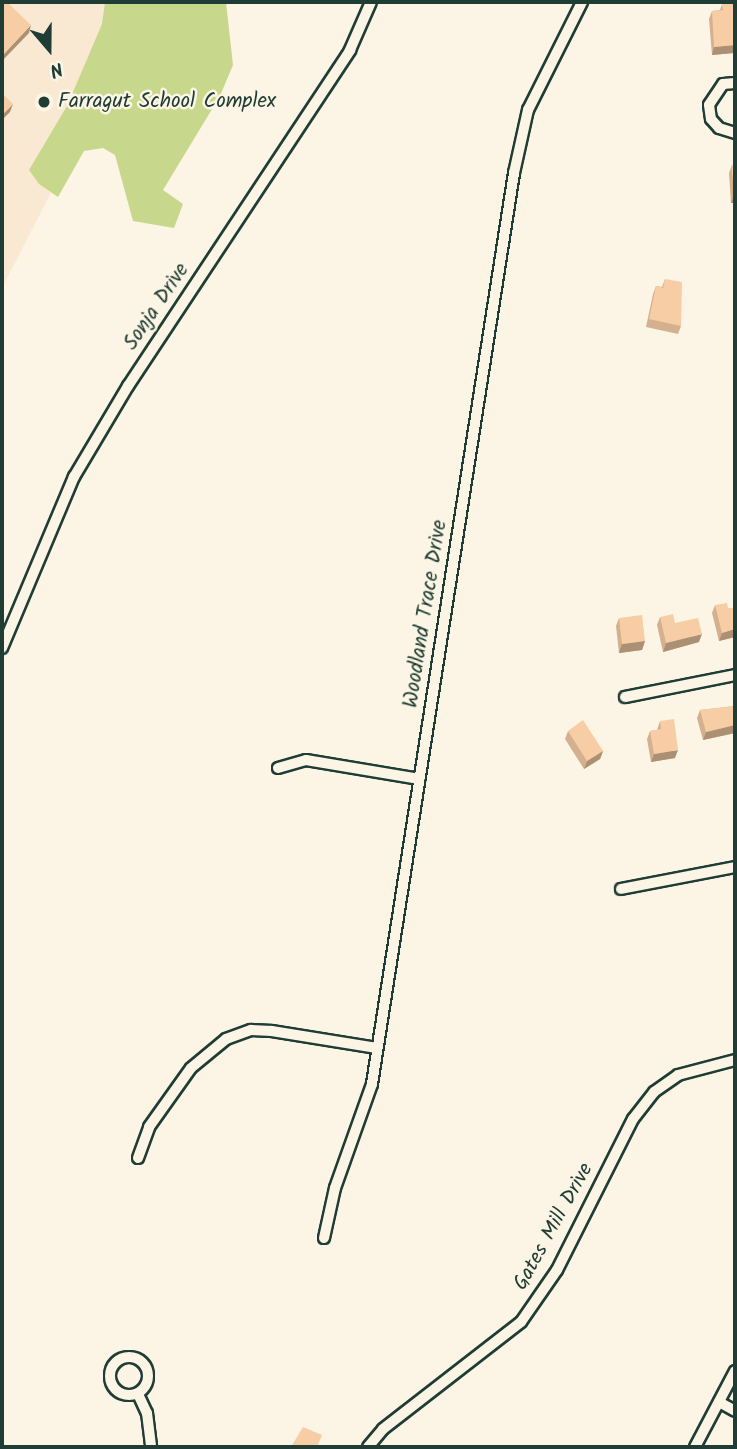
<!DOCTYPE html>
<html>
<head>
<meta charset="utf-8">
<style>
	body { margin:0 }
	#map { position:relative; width:737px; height:1449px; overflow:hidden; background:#fcf5e5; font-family:Kalam,sans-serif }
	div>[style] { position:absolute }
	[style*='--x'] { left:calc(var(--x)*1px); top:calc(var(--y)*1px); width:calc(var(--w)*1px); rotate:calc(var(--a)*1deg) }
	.built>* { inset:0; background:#fae9d2 }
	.green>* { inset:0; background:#c7d88c }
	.roads { filter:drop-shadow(2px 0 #1f3d34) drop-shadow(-2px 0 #1f3d34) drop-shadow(0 2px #1f3d34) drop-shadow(0 -2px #1f3d34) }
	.minor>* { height:10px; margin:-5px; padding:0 5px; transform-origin:5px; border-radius:5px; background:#fcf5e5 }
	.minor>.ring { margin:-5px; padding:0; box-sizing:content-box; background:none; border:10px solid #fcf5e5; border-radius:50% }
	.wall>* { inset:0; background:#d4b08e }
	.shaded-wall>* { inset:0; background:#ac9074 }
	.building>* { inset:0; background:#f6cda5 }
	.dots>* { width:19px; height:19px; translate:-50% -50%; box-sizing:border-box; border:4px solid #fcf5e5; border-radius:50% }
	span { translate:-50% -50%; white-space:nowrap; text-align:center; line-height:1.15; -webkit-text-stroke:5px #fcf5e5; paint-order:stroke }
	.poi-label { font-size:21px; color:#1f3d34 }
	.left { translate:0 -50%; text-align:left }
	.street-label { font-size:21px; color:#1f3d34 }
	.frame { position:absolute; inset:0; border:4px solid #1f3d34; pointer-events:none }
	.north { position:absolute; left:14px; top:14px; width:70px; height:70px; -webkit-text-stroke:5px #fcf5e5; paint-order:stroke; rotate:160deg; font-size:19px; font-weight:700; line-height:28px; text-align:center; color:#1f3d34 }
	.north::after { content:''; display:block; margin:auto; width:24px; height:32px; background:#1f3d34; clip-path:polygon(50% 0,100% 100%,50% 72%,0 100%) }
</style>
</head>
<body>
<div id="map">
	<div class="built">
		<i style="clip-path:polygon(2px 2px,114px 2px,72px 152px,2px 288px)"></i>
	</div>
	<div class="green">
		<i style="clip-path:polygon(105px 2px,226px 2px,233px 65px,220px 96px,163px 190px,183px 204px,174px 228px,133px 221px,115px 155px,103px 148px,84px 151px,58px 197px,39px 184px,29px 170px,67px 106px,102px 24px)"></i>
	</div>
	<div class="roads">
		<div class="minor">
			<i style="--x:735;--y:83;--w:12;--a:175"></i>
			<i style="--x:723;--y:84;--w:25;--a:124"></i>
			<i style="--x:709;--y:105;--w:14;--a:82"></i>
			<i style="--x:711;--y:119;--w:12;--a:48"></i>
			<i style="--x:719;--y:128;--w:17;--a:17"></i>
			<i style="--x:2;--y:648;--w:186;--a:-67.2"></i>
			<i style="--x:74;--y:477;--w:106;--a:-59.3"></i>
			<i style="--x:128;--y:386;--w:403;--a:-56.5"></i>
			<i style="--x:350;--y:50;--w:52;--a:-66.4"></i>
			<i style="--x:625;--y:697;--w:112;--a:-11.3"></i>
			<i style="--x:278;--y:768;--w:29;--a:-16"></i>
			<i style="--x:306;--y:760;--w:115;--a:9.5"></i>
			<i style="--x:621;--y:889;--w:116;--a:-10.9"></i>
			<i style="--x:138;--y:1158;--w:33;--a:-70"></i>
			<i style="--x:149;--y:1127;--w:72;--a:-54.6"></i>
			<i style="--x:191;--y:1068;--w:45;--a:-39.6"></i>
			<i style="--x:226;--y:1039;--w:27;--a:-20"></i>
			<i style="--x:251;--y:1030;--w:21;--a:3"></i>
			<i style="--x:272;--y:1031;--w:106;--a:9.2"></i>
			<i style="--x:324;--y:1238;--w:51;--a:-77.6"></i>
			<i style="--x:335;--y:1188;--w:110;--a:-70.4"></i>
			<i style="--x:372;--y:1084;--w:922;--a:-81.14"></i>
			<i style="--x:514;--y:173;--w:65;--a:-77.5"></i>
			<i style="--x:528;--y:110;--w:121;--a:-63.4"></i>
			<i class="ring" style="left:110px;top:1357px;width:28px;height:28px"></i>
			<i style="--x:138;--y:1394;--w:21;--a:65"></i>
			<i style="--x:147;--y:1413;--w:34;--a:83"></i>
			<i style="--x:719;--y:1402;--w:18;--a:29"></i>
			<i style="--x:368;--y:1447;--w:23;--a:-50"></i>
			<i style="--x:383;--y:1429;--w:175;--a:-37.8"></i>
			<i style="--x:521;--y:1322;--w:63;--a:-55.3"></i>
			<i style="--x:557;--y:1270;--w:169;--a:-63.3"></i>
			<i style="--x:633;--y:1119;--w:34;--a:-52"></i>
			<i style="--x:654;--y:1092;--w:29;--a:-35"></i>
			<i style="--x:678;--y:1075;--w:59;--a:-14.7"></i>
			<i style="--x:695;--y:1447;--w:86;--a:-62.2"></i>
		</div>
	</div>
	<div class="wall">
		<i style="clip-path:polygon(722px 4px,734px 53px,712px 55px,709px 19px,712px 11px,720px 10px)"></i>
		<i style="clip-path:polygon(732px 165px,735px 203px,731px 203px,729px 173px)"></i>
		<i style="clip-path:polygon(735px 245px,735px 293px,734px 293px,733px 252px)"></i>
		<i style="clip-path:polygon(665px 279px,681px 326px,678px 334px,646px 327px,653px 294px,656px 286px,662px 287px)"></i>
		<i style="clip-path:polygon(715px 605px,728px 608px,735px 608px,735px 637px,719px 641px,712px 613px)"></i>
		<i style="clip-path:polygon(660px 617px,675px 623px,699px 642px,663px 652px,657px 625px)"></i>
		<i style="clip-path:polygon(619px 618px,645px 641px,642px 650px,619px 653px,616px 626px)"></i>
		<i style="clip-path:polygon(735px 706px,735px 733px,703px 740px,697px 718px,700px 710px)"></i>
		<i style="clip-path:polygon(660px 721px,675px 758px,651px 762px,647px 739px,650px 731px,657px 730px)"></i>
		<i style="clip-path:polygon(568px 731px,603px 751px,600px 759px,584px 769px,565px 739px)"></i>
	</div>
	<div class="shaded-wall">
		<i style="clip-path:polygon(31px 25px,29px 33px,2px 61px,2px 56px)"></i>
		<i style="clip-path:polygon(735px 45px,734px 53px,712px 55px,714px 47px)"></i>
		<i style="clip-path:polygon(13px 104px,10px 112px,2px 120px,2px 115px)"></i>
		<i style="clip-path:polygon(734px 195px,735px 195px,735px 203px,731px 203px)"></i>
		<i style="clip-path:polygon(735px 629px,735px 637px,719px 641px,722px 633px)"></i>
		<i style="clip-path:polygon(702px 634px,699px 642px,663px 652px,666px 643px)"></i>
		<i style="clip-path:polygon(645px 641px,642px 650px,619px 653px,622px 644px)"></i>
		<i style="clip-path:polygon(735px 725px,735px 733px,703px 740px,706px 732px)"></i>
		<i style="clip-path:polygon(678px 750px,675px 758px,651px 762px,654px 754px)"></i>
		<i style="clip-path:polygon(603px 751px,600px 759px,584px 769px,587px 761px)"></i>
	</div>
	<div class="building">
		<i style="clip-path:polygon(2px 2px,7px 2px,31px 25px,2px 56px)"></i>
		<i style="clip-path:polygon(735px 3px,735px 45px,714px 47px,712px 11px,723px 10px,722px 4px)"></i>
		<i style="clip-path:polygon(2px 93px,13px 104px,2px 115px)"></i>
		<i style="clip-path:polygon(735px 164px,735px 195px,734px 195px,732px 165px)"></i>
		<i style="clip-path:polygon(665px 279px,682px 282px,681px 326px,649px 319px,656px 286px,663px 288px)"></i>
		<i style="clip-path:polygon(727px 603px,728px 608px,735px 608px,735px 629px,722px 633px,715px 605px)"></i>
		<i style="clip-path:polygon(673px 614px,675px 623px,698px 618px,702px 634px,666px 643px,660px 617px)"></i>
		<i style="clip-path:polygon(642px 615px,645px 641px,622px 644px,619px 618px)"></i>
		<i style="clip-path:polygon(735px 706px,735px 725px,706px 732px,700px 710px)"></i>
		<i style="clip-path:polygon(674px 719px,678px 750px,654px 754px,650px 731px,661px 729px,660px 721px)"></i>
		<i style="clip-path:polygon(583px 720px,603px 751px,587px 761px,568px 731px)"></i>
		<i style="clip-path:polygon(303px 1427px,322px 1435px,317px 1447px,291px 1447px)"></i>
	</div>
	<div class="dots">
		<i style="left:44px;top:102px;background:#1f3d34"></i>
	</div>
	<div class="poi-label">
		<span class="left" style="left:58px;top:102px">Farragut School Complex</span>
	</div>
	<div class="street-label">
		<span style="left:157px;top:307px;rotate:-56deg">Sonja Drive</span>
		<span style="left:426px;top:614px;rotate:-81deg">Woodland Trace Drive</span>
		<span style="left:554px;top:1227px;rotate:-61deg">Gates Mill Drive</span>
	</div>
	<div class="frame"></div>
	<div class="north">N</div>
</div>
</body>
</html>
